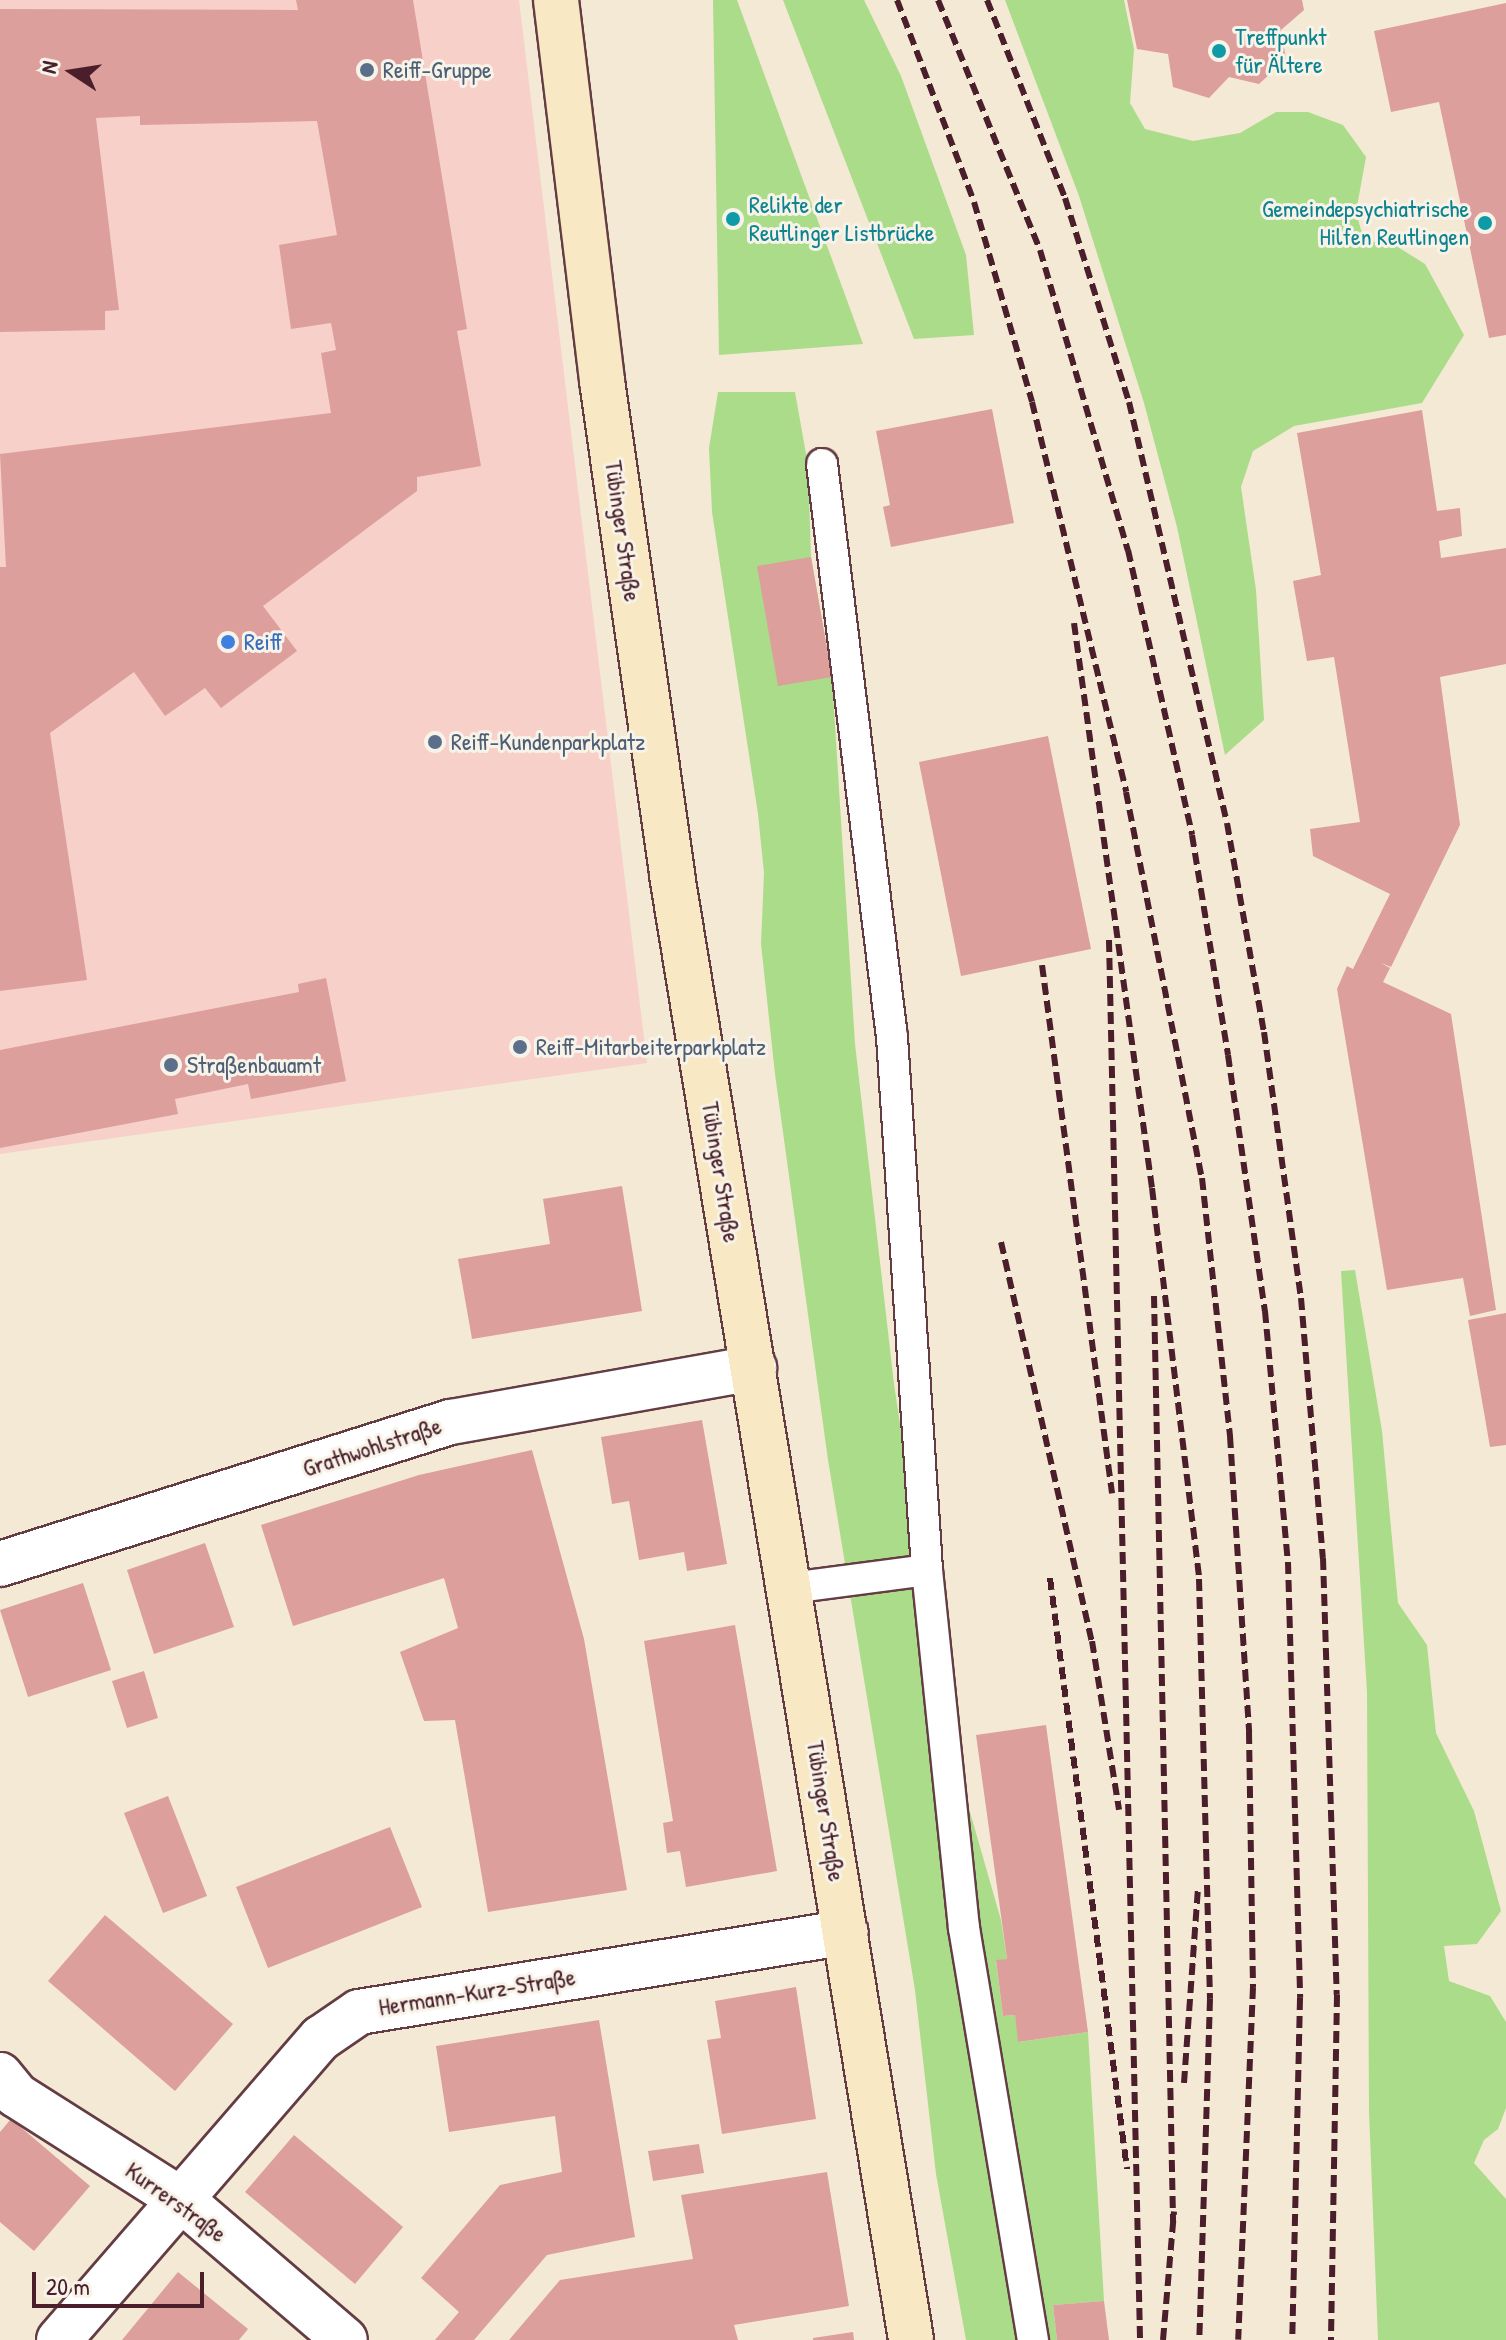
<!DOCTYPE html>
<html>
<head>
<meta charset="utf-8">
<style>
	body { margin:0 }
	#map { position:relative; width:1506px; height:2340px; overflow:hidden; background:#f4e9d4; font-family:"Patrick Hand",sans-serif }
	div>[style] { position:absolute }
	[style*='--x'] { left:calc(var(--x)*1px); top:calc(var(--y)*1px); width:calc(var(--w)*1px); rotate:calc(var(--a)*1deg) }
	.built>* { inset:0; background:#f7d0ca }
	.green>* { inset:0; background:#abdc8a }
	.building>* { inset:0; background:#dc9f9c }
	.roads { filter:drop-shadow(2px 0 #643d44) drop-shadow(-2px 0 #643d44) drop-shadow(0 2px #643d44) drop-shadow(0 -2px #643d44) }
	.lane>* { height:30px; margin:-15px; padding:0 15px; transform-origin:15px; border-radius:15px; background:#fff }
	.street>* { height:44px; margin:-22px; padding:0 22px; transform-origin:22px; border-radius:22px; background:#fff }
	.secondary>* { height:44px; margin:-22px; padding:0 22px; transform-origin:22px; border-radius:22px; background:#f8e8c3 }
	.rail>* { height:6px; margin-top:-3px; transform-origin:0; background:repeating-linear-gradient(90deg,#4a1f2b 0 12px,transparent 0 18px) }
	.dots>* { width:22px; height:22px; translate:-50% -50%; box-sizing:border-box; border:4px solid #f7f3e8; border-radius:50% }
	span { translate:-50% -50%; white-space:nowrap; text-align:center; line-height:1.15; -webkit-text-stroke:6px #f7f3e8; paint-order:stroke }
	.culture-label { font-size:24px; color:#0d838f }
	.left { translate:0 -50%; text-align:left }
	.right { translate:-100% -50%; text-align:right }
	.service-label { font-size:24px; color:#4e5e75 }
	.street-label { font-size:24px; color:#4a1f2b }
	.shop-label { font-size:24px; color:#366cbe }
	.north { position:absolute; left:32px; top:32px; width:80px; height:80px; -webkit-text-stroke:6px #f7f3e8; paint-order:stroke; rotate:282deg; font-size:22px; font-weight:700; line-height:32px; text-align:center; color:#4a1f2b }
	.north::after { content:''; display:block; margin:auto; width:28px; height:36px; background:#4a1f2b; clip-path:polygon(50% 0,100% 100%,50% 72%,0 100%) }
	.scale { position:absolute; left:32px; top:2272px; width:172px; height:36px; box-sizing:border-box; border:4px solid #4a1f2b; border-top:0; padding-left:10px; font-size:24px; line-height:28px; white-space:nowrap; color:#4a1f2b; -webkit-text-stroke:6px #f7f3e8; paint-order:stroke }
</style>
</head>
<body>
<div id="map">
	<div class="built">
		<i style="clip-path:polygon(0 0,519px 0,647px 1063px,0 1154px)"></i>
	</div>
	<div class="green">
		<i style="clip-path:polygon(713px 0,737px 0,863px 344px,719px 355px)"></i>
		<i style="clip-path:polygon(783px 0,864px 0,901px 76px,966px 255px,974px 335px,914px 339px)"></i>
		<i style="clip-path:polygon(1005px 0,1124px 0,1134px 49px,1130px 103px,1145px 129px,1193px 141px,1240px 133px,1276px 112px,1308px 112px,1343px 125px,1366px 157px,1356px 212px,1361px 230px,1380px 247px,1393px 244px,1425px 264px,1464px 335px,1422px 403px,1294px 426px,1253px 451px,1241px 487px,1256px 590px,1264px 720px,1225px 755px,1177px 527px,1144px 403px,1079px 196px)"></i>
		<i style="clip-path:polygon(718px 392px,795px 392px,808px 465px,811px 557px,832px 677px,855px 1044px,894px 1384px,945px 1725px,1001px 1920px,1007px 1959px,996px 1961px,1003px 2016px,1015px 2015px,1019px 2042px,1088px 2032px,1104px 2301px,1053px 2305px,1057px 2340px,966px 2340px,936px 2174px,915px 1990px,828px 1460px,775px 1074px,761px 944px,764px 873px,758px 814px,712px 512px,709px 448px)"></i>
		<i style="clip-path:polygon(1355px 1270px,1382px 1431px,1398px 1603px,1427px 1645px,1436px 1733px,1474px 1811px,1501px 1911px,1477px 1944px,1444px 1946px,1449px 1981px,1490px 1996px,1506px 2022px,1506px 2108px,1498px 2129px,1484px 2140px,1474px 2163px,1506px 2199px,1506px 2340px,1378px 2340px,1369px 2111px,1367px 1692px,1341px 1271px)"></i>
	</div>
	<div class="building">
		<i style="clip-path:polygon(296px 0,413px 0,467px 329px,457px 331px,481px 466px,417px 477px,417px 491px,263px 606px,297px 651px,221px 708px,205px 688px,165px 716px,134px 672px,50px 733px,87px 980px,0 991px,0 567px,6px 567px,0 454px,331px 413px,321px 353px,336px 350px,331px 323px,291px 329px,279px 245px,337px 235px,317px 121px,140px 125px,140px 116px,96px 118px,119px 310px,105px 311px,105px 330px,0 332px,0 9px,298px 10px)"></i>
		<i style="clip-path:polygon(1127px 0,1302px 0,1304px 10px,1281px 30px,1286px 59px,1259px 84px,1229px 77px,1209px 98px,1173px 87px,1168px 54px,1137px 49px)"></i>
		<i style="clip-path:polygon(1506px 3px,1506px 335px,1489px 338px,1439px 102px,1391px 112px,1374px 31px)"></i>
		<i style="clip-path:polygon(992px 409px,1014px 523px,891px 547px,883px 507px,890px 505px,876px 431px)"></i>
		<i style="clip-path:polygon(1422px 410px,1437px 511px,1460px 508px,1462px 536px,1439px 541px,1441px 558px,1506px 548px,1506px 664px,1440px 677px,1460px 825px,1391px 967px,1381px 963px,1390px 968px,1383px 982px,1451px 1014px,1496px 1310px,1470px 1316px,1463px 1278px,1387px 1290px,1337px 989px,1347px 966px,1353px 969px,1390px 894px,1313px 856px,1310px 829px,1360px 822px,1334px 657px,1307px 661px,1293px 581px,1321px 575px,1297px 433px)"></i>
		<i style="clip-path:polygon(811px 557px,832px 677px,778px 686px,757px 566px)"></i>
		<i style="clip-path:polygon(1048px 736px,1091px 949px,961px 976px,919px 762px)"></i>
		<i style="clip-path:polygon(326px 978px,346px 1081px,251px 1099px,248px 1084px,175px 1099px,178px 1114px,0 1148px,0 1050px,299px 992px,298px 984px)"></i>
		<i style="clip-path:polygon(622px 1186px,642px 1311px,472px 1339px,458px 1259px,550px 1244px,543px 1199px)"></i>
		<i style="clip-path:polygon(1506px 1313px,1506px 1445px,1490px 1447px,1468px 1320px)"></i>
		<i style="clip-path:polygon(702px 1420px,727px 1564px,687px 1571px,684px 1552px,639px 1560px,629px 1501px,612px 1504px,601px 1437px)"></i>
		<i style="clip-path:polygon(532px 1450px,584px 1639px,627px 1890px,488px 1912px,455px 1720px,424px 1721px,400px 1652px,458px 1628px,444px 1578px,293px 1626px,261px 1525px,419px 1475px)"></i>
		<i style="clip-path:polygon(205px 1543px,234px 1627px,154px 1654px,127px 1570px)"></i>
		<i style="clip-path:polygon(83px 1583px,111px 1670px,28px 1697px,0 1610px)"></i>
		<i style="clip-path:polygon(735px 1625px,777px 1871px,686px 1887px,680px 1851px,667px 1853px,663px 1823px,673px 1821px,644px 1641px)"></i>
		<i style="clip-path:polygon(144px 1671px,158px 1718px,127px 1728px,112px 1681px)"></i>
		<i style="clip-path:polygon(1046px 1725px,1088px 2032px,1018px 2042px,1015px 2015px,1003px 2016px,996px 1960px,1007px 1959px,976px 1735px)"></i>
		<i style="clip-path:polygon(168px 1796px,207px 1896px,163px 1913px,124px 1813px)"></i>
		<i style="clip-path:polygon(390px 1827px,422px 1907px,268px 1968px,236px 1887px)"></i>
		<i style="clip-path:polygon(105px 1915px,233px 2024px,175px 2091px,48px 1981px)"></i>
		<i style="clip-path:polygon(796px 1987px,816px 2119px,722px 2134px,707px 2040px,721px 2038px,715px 2001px)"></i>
		<i style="clip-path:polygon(599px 2020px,635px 2237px,547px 2255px,474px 2340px,435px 2340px,459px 2312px,421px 2278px,500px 2185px,562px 2172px,555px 2116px,449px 2132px,436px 2046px)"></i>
		<i style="clip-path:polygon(11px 2119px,90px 2186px,34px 2251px,0 2222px,0 2132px)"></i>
		<i style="clip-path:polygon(294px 2135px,403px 2227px,355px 2284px,245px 2192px)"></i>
		<i style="clip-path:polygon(699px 2144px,704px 2173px,653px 2181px,648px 2151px)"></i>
		<i style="clip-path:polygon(827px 2172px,849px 2306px,734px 2325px,738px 2340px,509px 2340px,560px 2280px,693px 2259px,681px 2195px)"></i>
		<i style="clip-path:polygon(178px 2272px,248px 2329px,239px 2340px,122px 2340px)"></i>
		<i style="clip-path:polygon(1104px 2301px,1109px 2340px,1057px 2340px,1053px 2305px)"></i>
		<i style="clip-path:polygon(853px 2332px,854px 2340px,813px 2340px,813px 2338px)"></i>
	</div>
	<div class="roads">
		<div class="lane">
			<i style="--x:822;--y:464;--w:577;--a:83.04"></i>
			<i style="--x:892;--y:1037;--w:534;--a:86.24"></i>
			<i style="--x:791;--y:1588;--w:137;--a:-7.5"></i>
			<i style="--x:927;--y:1570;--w:360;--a:84.1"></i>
			<i style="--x:964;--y:1928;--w:418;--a:80.5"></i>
		</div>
		<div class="street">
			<i style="--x:0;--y:1564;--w:473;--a:-17.5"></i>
			<i style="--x:451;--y:1422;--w:308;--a:-10.1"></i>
			<i style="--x:0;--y:2075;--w:26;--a:51"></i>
			<i style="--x:16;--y:2095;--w:198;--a:32.4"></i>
			<i style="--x:183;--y:2201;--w:213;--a:40.6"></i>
			<i style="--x:59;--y:2340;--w:400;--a:-49.1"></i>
			<i style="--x:321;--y:2038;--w:46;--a:-34.4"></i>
			<i style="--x:359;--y:2012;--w:493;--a:-9.3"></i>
		</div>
		<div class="secondary">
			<i style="--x:556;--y:0;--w:384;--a:83.1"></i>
			<i style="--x:602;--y:381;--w:499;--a:81.9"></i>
			<i style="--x:672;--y:875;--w:1484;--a:80.73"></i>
		</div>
	</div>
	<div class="rail">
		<i style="--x:897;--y:0;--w:216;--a:69.1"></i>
		<i style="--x:974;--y:202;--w:208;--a:73.8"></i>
		<i style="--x:1032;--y:402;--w:401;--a:76.4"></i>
		<i style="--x:1126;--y:792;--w:393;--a:78.9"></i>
		<i style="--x:1202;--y:1178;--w:260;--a:83.8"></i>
		<i style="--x:1230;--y:1436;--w:297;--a:86.3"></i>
		<i style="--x:1249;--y:1732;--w:255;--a:89.1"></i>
		<i style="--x:1253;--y:1987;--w:353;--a:92.4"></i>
		<i style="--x:938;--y:0;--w:270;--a:67.8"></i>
		<i style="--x:1040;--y:250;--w:313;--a:73.7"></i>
		<i style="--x:1128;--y:550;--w:292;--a:77.3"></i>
		<i style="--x:1192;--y:835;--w:223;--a:80.7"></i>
		<i style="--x:1228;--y:1055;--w:259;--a:81.8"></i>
		<i style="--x:1265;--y:1311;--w:252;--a:84.8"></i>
		<i style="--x:1288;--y:1562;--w:436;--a:88.4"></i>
		<i style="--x:1300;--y:1998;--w:342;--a:91.3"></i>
		<i style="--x:987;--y:0;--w:213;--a:68.5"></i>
		<i style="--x:1065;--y:198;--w:214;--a:72.6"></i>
		<i style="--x:1129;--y:402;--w:432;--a:76.9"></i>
		<i style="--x:1227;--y:823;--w:212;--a:80"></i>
		<i style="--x:1264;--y:1032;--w:269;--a:82.1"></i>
		<i style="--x:1301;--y:1298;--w:261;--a:85.2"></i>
		<i style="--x:1323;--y:1558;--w:437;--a:88.2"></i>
		<i style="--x:1337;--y:1995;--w:345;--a:91"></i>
		<i style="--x:1074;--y:623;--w:570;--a:82.14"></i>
		<i style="--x:1152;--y:1188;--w:394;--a:83.1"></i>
		<i style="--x:1199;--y:1579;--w:420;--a:88.5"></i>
		<i style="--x:1210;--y:1999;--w:341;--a:91.8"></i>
		<i style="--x:1109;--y:940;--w:1400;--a:88.73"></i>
		<i style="--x:1042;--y:965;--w:533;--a:82.45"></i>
		<i style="--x:1001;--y:1242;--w:409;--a:77.2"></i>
		<i style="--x:1092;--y:1641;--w:171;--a:80.9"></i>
		<i style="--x:1154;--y:1296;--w:926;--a:88.82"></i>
		<i style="--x:1050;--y:1578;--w:596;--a:82.58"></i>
		<i style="--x:1184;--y:2083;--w:196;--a:-85.9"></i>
		<i style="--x:1163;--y:2340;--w:129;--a:-85.1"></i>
	</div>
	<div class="dots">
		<i style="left:1219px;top:51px;background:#0f9aa8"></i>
		<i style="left:367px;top:70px;background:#5c6f8a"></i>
		<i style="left:733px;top:219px;background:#0f9aa8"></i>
		<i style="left:1485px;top:223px;background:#0f9aa8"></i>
		<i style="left:228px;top:642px;background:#3f7fe0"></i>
		<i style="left:435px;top:742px;background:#5c6f8a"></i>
		<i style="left:520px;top:1047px;background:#5c6f8a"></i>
		<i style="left:171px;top:1065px;background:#5c6f8a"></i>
	</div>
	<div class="culture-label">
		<span class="left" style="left:1235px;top:51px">Treffpunkt<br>für Ältere</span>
		<span class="left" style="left:749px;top:219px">Relikte der<br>Reutlinger Listbrücke</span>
		<span class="right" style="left:1469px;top:223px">Gemeindepsychiatrische<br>Hilfen Reutlingen</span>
	</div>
	<div class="service-label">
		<span class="left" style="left:383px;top:70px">Reiff-Gruppe</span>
		<span class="left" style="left:451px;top:742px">Reiff-Kundenparkplatz</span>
		<span class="left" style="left:536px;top:1047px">Reiff-Mitarbeiterparkplatz</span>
		<span class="left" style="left:187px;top:1065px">Straßenbauamt</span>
	</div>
	<div class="street-label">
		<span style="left:623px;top:531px;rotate:82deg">Tübinger Straße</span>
		<span style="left:721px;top:1172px;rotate:81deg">Tübinger Straße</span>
		<span style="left:372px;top:1447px;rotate:-18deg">Grathwohlstraße</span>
		<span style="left:826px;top:1811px;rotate:81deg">Tübinger Straße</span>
		<span style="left:477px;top:1992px;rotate:-9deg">Hermann-Kurz-Straße</span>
		<span style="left:176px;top:2202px;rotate:36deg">Kurrerstraße</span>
	</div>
	<div class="shop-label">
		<span class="left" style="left:244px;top:642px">Reiff</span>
	</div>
	<div class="north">N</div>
	<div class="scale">20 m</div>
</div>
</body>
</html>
